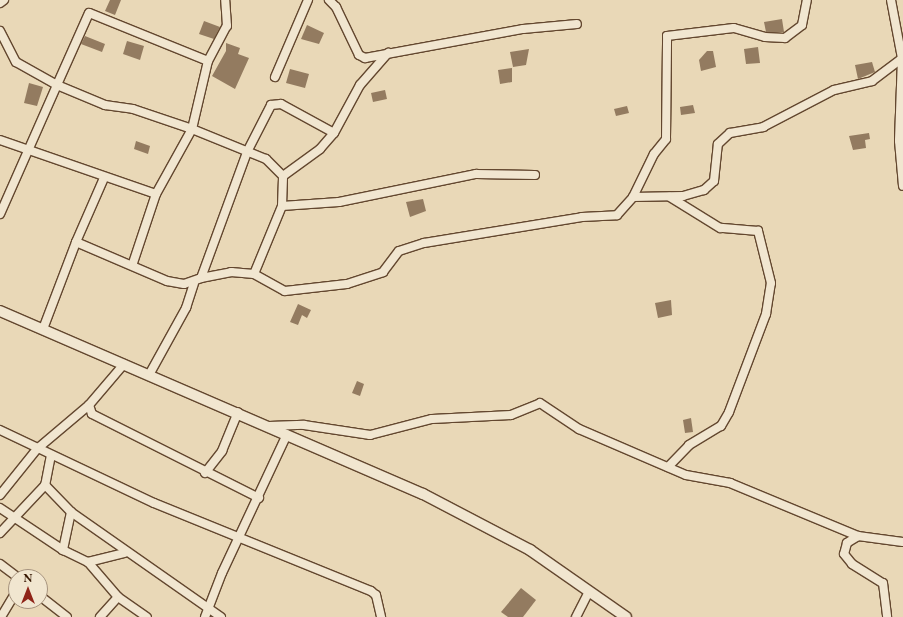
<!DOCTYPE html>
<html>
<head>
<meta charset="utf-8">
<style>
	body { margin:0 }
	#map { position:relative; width:903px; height:617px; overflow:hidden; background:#e9d8b7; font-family:"EB Garamond",serif }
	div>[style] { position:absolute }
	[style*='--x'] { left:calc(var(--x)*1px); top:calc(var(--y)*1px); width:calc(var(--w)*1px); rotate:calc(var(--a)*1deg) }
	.building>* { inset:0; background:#937b60 }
	.roads { filter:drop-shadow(1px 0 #63472f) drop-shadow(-1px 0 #63472f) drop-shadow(0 1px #63472f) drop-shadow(0 -1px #63472f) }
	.minor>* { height:8px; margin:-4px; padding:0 4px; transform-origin:4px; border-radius:4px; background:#f1e6d0 }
	.tertiary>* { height:10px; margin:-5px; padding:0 5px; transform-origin:5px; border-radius:5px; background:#f1e6d0 }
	span { translate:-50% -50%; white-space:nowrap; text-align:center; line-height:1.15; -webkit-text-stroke:3px #f1e6d0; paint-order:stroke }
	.north { position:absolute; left:8px; top:569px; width:40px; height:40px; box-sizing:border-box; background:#f1e6d0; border:1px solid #a6937e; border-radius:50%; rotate:0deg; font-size:11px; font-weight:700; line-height:16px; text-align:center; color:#361702 }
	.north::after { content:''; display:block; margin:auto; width:14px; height:18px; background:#8f2418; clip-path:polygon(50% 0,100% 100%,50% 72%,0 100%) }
</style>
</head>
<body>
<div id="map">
	<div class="building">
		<i style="clip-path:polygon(110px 0,121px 0,115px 15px,105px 11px)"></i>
		<i style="clip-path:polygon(782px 19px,784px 32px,766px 32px,764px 22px)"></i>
		<i style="clip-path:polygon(204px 21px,220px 27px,214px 39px,199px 34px)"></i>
		<i style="clip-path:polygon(307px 25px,324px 33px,319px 44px,301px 39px)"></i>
		<i style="clip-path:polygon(85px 36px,105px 44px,102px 52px,81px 44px)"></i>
		<i style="clip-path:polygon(127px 41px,144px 46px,140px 60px,123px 54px)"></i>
		<i style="clip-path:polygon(226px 43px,240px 48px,238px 54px,249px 58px,235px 89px,212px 76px,226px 51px)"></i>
		<i style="clip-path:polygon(758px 47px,760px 63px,746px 64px,744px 49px)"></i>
		<i style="clip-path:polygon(529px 49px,526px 65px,513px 67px,510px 52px)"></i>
		<i style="clip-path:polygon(707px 51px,713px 51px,716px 67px,701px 71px,699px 60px)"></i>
		<i style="clip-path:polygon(872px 62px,875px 72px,858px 79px,855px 65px)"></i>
		<i style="clip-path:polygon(512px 68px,512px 82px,500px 84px,498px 70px)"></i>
		<i style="clip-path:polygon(290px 69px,309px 74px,305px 88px,286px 83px)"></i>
		<i style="clip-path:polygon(29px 83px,43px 87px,37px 106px,24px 103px)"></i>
		<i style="clip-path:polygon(385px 90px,387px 99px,373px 102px,371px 93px)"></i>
		<i style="clip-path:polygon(693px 105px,695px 113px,681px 115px,680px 107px)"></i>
		<i style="clip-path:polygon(627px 106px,629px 113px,616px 116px,614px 109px)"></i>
		<i style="clip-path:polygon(869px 133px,870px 139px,865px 140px,866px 148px,853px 150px,849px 136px)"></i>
		<i style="clip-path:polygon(136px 141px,150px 146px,148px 154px,134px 149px)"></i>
		<i style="clip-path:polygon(423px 199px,426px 211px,410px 217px,406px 202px)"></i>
		<i style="clip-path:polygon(671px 300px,672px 315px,658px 318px,655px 303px)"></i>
		<i style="clip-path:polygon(298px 304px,311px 310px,307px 318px,302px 315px,298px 325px,290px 322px)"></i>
		<i style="clip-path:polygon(357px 381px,364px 384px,360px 396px,352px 393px)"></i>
		<i style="clip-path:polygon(691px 418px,693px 432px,685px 433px,683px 420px)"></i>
		<i style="clip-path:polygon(521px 588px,536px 600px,523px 617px,508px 617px,501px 612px)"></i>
	</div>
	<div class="roads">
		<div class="minor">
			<i style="--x:329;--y:0;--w:10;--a:45"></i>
			<i style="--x:336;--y:7;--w:53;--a:64.4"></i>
			<i style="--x:359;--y:55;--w:7;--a:27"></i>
			<i style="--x:365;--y:58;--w:161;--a:-10.4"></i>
			<i style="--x:523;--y:29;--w:54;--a:-5.3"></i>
			<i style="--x:891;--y:0;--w:59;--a:79.3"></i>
			<i style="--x:902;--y:58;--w:83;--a:92.1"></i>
			<i style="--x:899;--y:141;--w:45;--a:84.9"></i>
			<i style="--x:0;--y:3;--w:5;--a:-37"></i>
			<i style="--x:0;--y:31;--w:35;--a:63"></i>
			<i style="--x:16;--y:62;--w:47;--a:29.3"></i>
			<i style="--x:57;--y:85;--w:141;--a:113.8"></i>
			<i style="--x:208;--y:61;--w:128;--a:-158"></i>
			<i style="--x:89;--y:13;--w:79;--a:114"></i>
			<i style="--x:57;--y:85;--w:52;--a:22.6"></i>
			<i style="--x:105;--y:105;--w:28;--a:8"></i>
			<i style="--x:133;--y:109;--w:62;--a:18.7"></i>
			<i style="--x:192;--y:129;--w:70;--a:-76.8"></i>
			<i style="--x:208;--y:61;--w:40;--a:-62"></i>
			<i style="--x:227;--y:26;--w:26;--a:-94"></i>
			<i style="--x:275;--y:77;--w:84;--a:-66.8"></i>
			<i style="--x:0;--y:140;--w:165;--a:19.1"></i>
			<i style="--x:633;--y:197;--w:50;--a:-1.1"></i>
			<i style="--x:683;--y:196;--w:22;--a:-16"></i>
			<i style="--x:704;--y:190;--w:13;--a:-42"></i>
			<i style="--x:714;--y:181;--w:37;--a:-84"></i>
			<i style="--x:718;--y:144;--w:16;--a:-43"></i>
			<i style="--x:730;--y:133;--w:34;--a:-10"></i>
			<i style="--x:763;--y:127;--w:80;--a:-27.5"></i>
			<i style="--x:834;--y:90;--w:39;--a:-13"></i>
			<i style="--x:872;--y:81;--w:38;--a:-37"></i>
			<i style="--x:282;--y:206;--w:57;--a:-4"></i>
			<i style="--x:339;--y:202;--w:140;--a:-11.6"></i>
			<i style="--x:476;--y:174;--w:59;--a:1"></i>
			<i style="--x:76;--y:242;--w:70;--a:-66.4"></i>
			<i style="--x:133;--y:263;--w:73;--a:-71.6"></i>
			<i style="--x:156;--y:194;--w:74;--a:-61"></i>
			<i style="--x:192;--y:129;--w:80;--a:22.1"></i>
			<i style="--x:266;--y:159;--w:24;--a:45"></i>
			<i style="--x:283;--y:176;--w:46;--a:-36.1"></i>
			<i style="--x:320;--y:149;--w:21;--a:-49"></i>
			<i style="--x:334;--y:133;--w:55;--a:-61.6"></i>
			<i style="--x:360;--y:85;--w:43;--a:-48.8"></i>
			<i style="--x:254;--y:274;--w:74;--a:-67.6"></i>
			<i style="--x:282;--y:206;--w:30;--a:-88"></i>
			<i style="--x:201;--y:278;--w:31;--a:-11"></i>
			<i style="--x:231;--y:272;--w:23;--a:5"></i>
			<i style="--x:254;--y:274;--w:35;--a:29"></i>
			<i style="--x:285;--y:291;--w:62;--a:-6.4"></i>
			<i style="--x:347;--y:284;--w:38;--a:-18"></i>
			<i style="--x:383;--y:272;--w:26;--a:-53"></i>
			<i style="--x:399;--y:251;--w:26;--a:-18"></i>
			<i style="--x:424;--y:243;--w:160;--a:-9.3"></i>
			<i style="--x:582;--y:217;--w:35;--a:-3"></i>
			<i style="--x:617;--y:215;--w:24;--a:-48"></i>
			<i style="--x:633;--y:197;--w:48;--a:-64"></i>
			<i style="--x:654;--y:154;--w:19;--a:-51"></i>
			<i style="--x:666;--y:139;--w:103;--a:-89.4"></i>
			<i style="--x:667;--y:36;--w:67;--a:-6.8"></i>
			<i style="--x:734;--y:28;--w:32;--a:16"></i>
			<i style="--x:765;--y:37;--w:20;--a:3"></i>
			<i style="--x:785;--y:38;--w:21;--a:-37"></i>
			<i style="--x:802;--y:25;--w:25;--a:-79"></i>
			<i style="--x:43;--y:329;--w:93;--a:-69.2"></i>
			<i style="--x:76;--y:242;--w:99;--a:23.2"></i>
			<i style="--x:167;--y:281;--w:17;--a:10"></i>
			<i style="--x:184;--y:284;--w:18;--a:-19"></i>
			<i style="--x:201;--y:278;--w:134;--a:-69.9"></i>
			<i style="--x:247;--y:152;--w:53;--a:-62.9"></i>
			<i style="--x:271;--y:105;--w:10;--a:-6"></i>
			<i style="--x:281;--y:104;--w:60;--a:28.7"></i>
			<i style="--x:124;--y:364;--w:54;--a:130.5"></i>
			<i style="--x:89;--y:405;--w:9;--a:72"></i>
			<i style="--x:92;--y:414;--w:187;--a:26.7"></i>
			<i style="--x:149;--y:375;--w:77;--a:-61.1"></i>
			<i style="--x:186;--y:308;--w:26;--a:-72"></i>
			<i style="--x:269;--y:426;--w:35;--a:-2"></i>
			<i style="--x:304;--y:425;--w:67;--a:8.6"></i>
			<i style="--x:370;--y:435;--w:64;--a:-14.5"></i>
			<i style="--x:432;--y:419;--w:79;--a:-2.9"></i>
			<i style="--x:511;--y:415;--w:31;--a:-22"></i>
			<i style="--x:540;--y:403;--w:47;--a:33.7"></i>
			<i style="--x:579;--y:429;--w:116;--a:23.3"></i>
			<i style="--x:686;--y:475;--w:45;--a:10.3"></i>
			<i style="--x:730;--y:483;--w:139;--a:22.5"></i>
			<i style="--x:858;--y:536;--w:45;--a:7.6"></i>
			<i style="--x:0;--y:430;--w:170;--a:25.4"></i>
			<i style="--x:154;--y:503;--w:234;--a:22.1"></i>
			<i style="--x:371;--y:591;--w:6;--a:39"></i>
			<i style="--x:376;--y:595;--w:23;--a:77"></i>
			<i style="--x:51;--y:455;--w:31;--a:101"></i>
			<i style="--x:45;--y:485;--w:37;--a:46"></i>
			<i style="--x:71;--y:512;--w:183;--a:35"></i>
			<i style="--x:668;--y:467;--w:30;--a:-46"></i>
			<i style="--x:689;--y:445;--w:37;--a:-31"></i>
			<i style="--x:721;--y:426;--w:16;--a:-60"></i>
			<i style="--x:729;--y:412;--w:105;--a:-69.3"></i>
			<i style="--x:766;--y:314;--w:31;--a:-81"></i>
			<i style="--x:771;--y:283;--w:54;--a:-104"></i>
			<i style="--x:758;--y:231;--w:38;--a:-175"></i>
			<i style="--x:720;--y:228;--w:59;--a:-148.2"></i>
			<i style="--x:205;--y:473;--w:28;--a:-52"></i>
			<i style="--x:222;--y:451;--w:42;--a:-67.7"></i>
			<i style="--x:0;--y:495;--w:59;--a:-51.2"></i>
			<i style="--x:37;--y:449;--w:68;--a:-40.2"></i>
			<i style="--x:0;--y:508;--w:76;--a:33.7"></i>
			<i style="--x:71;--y:512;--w:39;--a:102"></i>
			<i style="--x:63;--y:550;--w:28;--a:26"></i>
			<i style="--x:88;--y:562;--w:46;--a:49.4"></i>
			<i style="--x:118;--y:597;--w:35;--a:35"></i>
			<i style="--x:0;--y:533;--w:66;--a:-46.8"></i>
			<i style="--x:858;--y:536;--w:13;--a:148"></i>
			<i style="--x:847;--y:543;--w:11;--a:105"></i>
			<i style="--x:844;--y:554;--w:13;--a:51"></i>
			<i style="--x:852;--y:564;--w:36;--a:32"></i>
			<i style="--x:883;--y:583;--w:34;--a:83"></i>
			<i style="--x:88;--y:562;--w:38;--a:-14"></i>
			<i style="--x:0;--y:564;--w:21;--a:37"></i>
			<i style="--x:40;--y:596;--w:34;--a:38"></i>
			<i style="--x:1;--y:617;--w:29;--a:-59"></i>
			<i style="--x:100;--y:617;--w:27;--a:-48"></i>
			<i style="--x:205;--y:617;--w:47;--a:-68.9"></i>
			<i style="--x:222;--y:573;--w:153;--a:-64.9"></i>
			<i style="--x:576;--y:617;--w:28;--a:-63"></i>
		</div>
		<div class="tertiary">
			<i style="--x:0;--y:311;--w:461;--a:23.4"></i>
			<i style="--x:423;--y:494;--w:121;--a:27.6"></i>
			<i style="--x:530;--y:550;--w:117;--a:34.9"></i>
		</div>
	</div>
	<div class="north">N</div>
</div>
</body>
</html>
